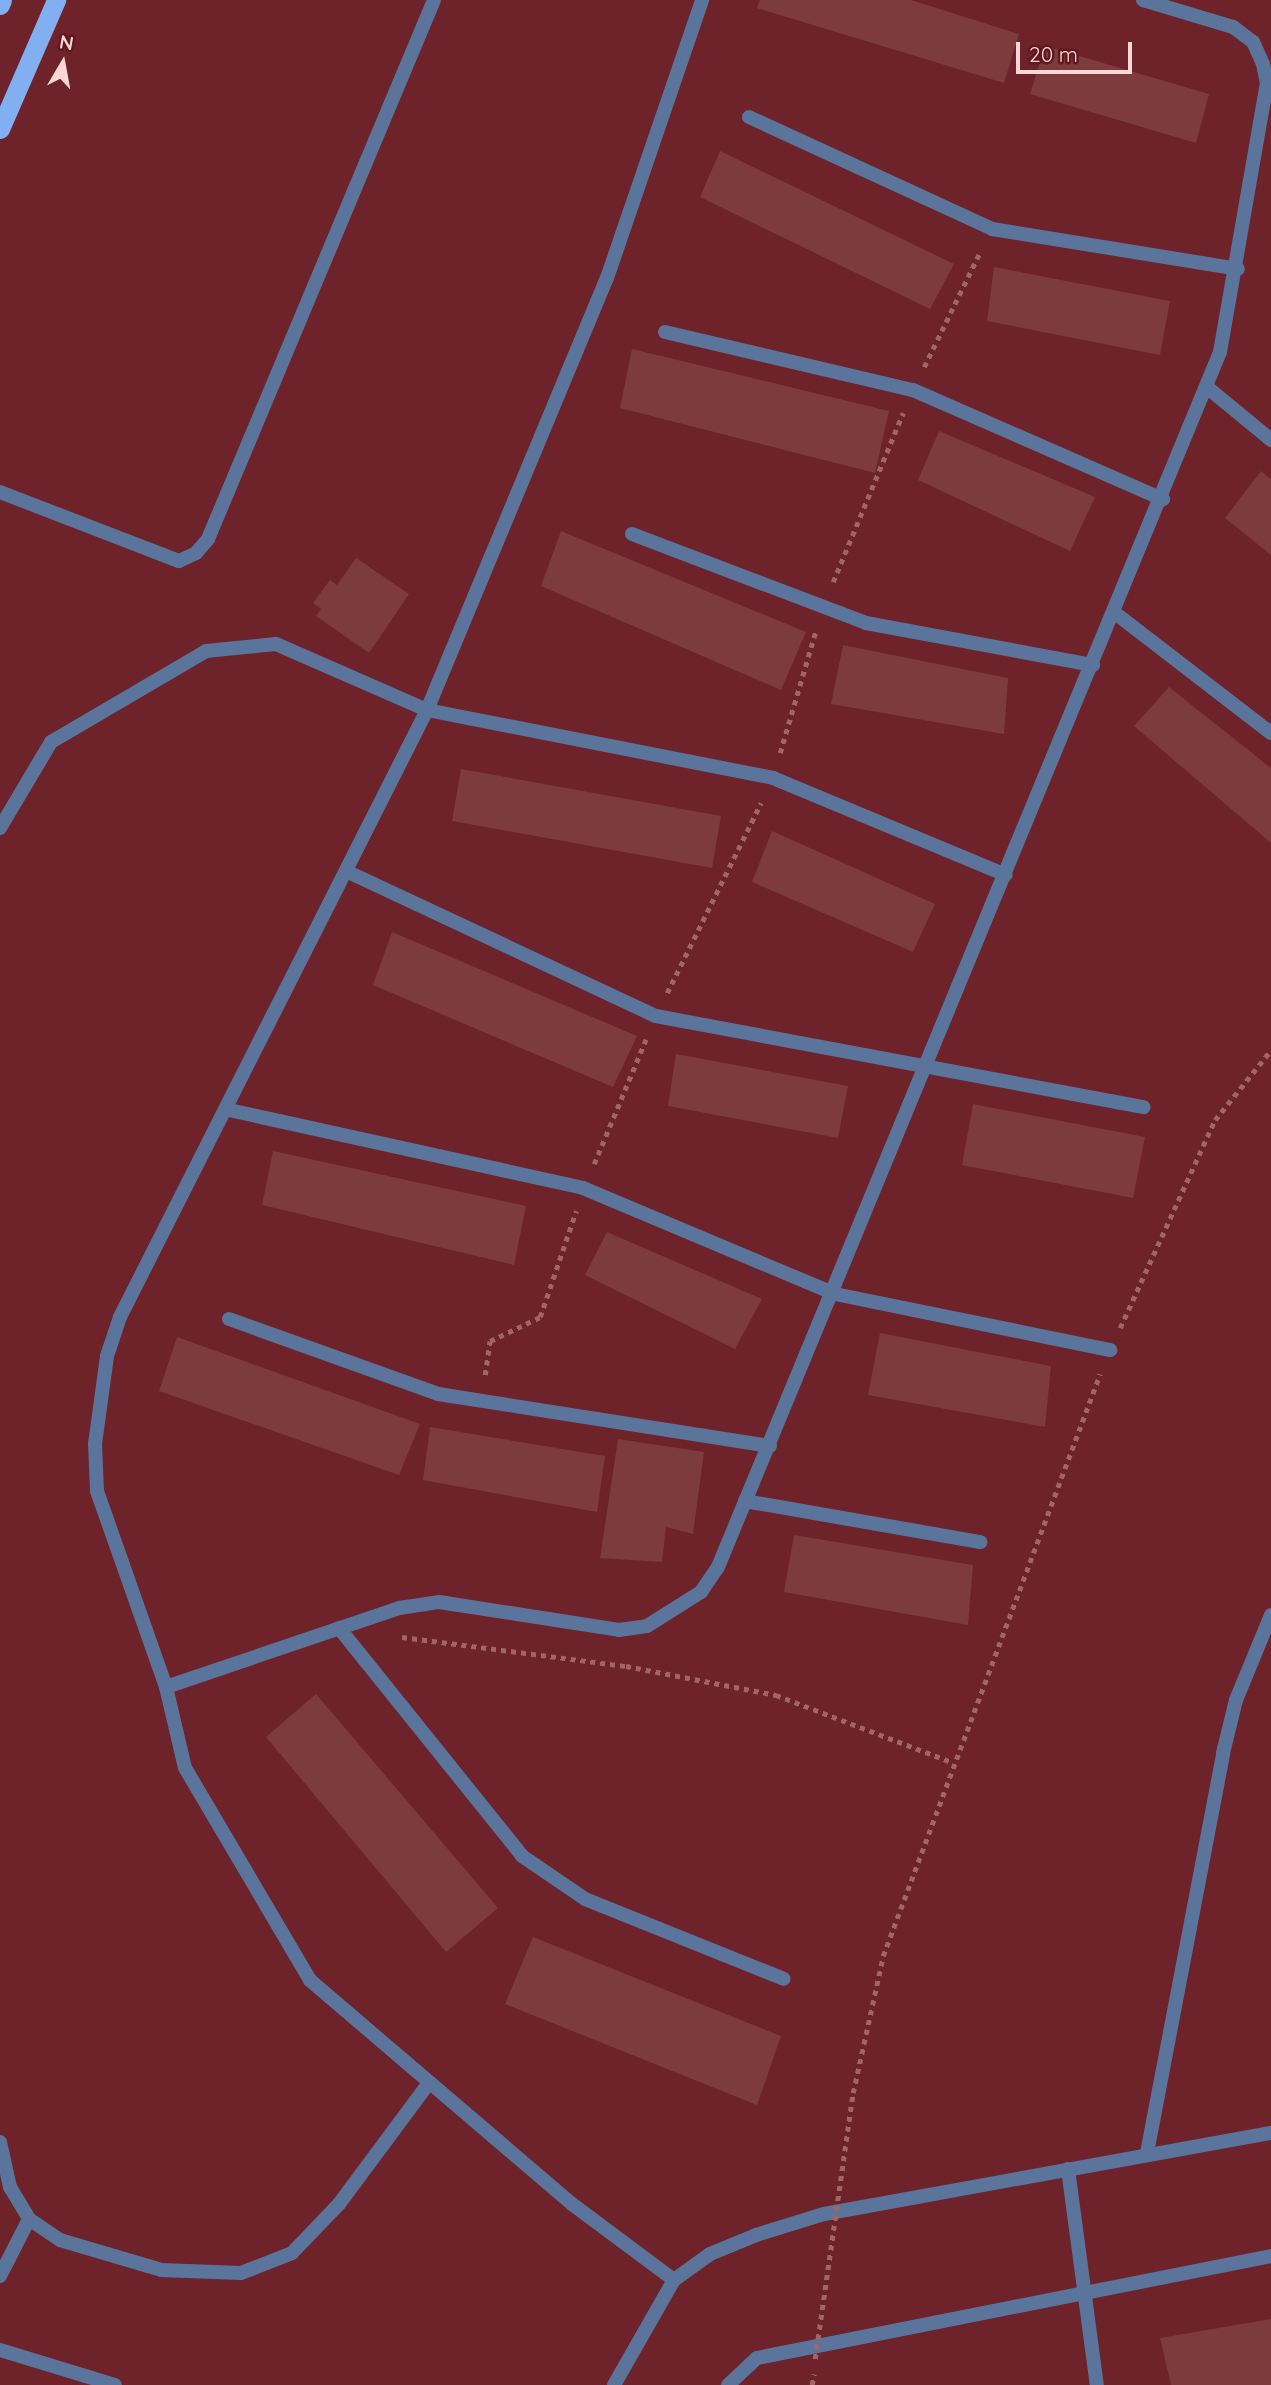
<!DOCTYPE html>
<html>
<head>
<meta charset="utf-8">
<style>
	body { margin:0 }
	#map { position:relative; width:1271px; height:2385px; overflow:hidden; background:#6d2329; font-family:Quicksand,sans-serif }
	div>[style] { position:absolute }
	[style*='--x'] { left:calc(var(--x)*1px); top:calc(var(--y)*1px); width:calc(var(--w)*1px); rotate:calc(var(--a)*1deg) }
	.building>* { inset:0; background:#7d3b3e }
	.path>* { height:4.5px; margin-top:-2.25px; transform-origin:0; background:repeating-linear-gradient(90deg,#a16568 0 5px,transparent 0 10px) }
	.service>* { height:14px; margin:-7px; padding:0 7px; transform-origin:7px; border-radius:7px; background:#5a749b }
	.minor>* { height:14px; margin:-7px; padding:0 7px; transform-origin:7px; border-radius:7px; background:#5a749b }
	.tertiary>* { height:14px; margin:-7px; padding:0 7px; transform-origin:7px; border-radius:7px; background:#5a749b }
	.trunk>* { height:19px; margin:-9.5px; padding:0 9.5px; transform-origin:9.5px; border-radius:9.5px; background:#82aef2 }
	.path-bridge>* { height:4.5px; margin-top:-2.25px; transform-origin:0; background:repeating-linear-gradient(90deg,#a16568 0 5px,transparent 0 10px) }
	span { translate:-50% -50%; white-space:nowrap; text-align:center; line-height:1.15; -webkit-text-stroke:6px #60171f; paint-order:stroke }
	.north { position:absolute; left:28px; top:28px; width:70px; height:70px; -webkit-text-stroke:5px #60171f; paint-order:stroke; rotate:10deg; font-size:19px; font-weight:700; line-height:28px; text-align:center; color:#fcd7d6 }
	.north::after { content:''; display:block; margin:auto; width:24px; height:32px; background:#fcd7d6; clip-path:polygon(50% 0,100% 100%,50% 72%,0 100%) }
	.scale { position:absolute; left:1016px; top:42px; width:116px; height:32px; box-sizing:border-box; border:4px solid #fcd7d6; border-top:0; padding-left:9px; font-size:21px; line-height:24px; white-space:nowrap; color:#fcd7d6; -webkit-text-stroke:5px #60171f; paint-order:stroke }
</style>
</head>
<body>
<div id="map">
	<div class="building">
		<i style="clip-path:polygon(760px 0,911px 0,1019px 34px,1004px 83px,757px 8px)"></i>
		<i style="clip-path:polygon(1045px 46px,1209px 94px,1196px 143px,1030px 94px)"></i>
		<i style="clip-path:polygon(720px 151px,954px 264px,930px 309px,700px 197px)"></i>
		<i style="clip-path:polygon(994px 267px,1170px 301px,1160px 355px,987px 321px)"></i>
		<i style="clip-path:polygon(632px 349px,889px 411px,875px 473px,620px 408px)"></i>
		<i style="clip-path:polygon(939px 431px,1095px 497px,1070px 551px,918px 480px)"></i>
		<i style="clip-path:polygon(1261px 471px,1271px 479px,1271px 555px,1225px 518px)"></i>
		<i style="clip-path:polygon(561px 531px,806px 632px,781px 690px,541px 586px)"></i>
		<i style="clip-path:polygon(356px 558px,409px 594px,369px 653px,316px 616px,321px 609px,313px 603px,330px 580px,337px 585px)"></i>
		<i style="clip-path:polygon(843px 645px,1008px 678px,1004px 734px,831px 704px)"></i>
		<i style="clip-path:polygon(1169px 687px,1271px 768px,1271px 843px,1134px 726px)"></i>
		<i style="clip-path:polygon(461px 769px,721px 816px,712px 868px,452px 821px)"></i>
		<i style="clip-path:polygon(772px 831px,935px 904px,913px 952px,752px 882px)"></i>
		<i style="clip-path:polygon(392px 932px,637px 1036px,613px 1087px,373px 985px)"></i>
		<i style="clip-path:polygon(676px 1054px,848px 1086px,838px 1138px,668px 1106px)"></i>
		<i style="clip-path:polygon(973px 1104px,1145px 1137px,1133px 1198px,962px 1165px)"></i>
		<i style="clip-path:polygon(273px 1151px,526px 1206px,514px 1265px,262px 1205px)"></i>
		<i style="clip-path:polygon(607px 1232px,762px 1299px,735px 1349px,585px 1275px)"></i>
		<i style="clip-path:polygon(880px 1333px,1051px 1366px,1045px 1427px,868px 1395px)"></i>
		<i style="clip-path:polygon(177px 1337px,420px 1424px,399px 1475px,159px 1391px)"></i>
		<i style="clip-path:polygon(430px 1427px,605px 1456px,597px 1512px,423px 1480px)"></i>
		<i style="clip-path:polygon(618px 1439px,704px 1452px,693px 1534px,666px 1527px,662px 1562px,600px 1558px)"></i>
		<i style="clip-path:polygon(794px 1535px,973px 1565px,968px 1625px,784px 1592px)"></i>
		<i style="clip-path:polygon(316px 1694px,498px 1908px,446px 1952px,266px 1737px)"></i>
		<i style="clip-path:polygon(533px 1937px,781px 2036px,757px 2105px,505px 2004px)"></i>
		<i style="clip-path:polygon(1271px 2319px,1271px 2385px,1171px 2385px,1160px 2338px)"></i>
	</div>
	<div class="path">
		<i style="--x:924;--y:367;--w:128;--a:-64"></i>
		<i style="--x:833;--y:582;--w:183;--a:-67.5"></i>
		<i style="--x:780;--y:753;--w:128;--a:-73.7"></i>
		<i style="--x:667;--y:993;--w:212;--a:-63.7"></i>
		<i style="--x:594;--y:1164;--w:135;--a:-67.4"></i>
		<i style="--x:1120;--y:1328;--w:229;--a:-65.5"></i>
		<i style="--x:1215;--y:1120;--w:90;--a:-51.3"></i>
		<i style="--x:485;--y:1375;--w:34;--a:-82"></i>
		<i style="--x:490;--y:1341;--w:55;--a:-25.6"></i>
		<i style="--x:540;--y:1317;--w:112;--a:-71.2"></i>
		<i style="--x:402;--y:1637;--w:226;--a:7.4"></i>
		<i style="--x:626;--y:1666;--w:153;--a:10.9"></i>
		<i style="--x:776;--y:1695;--w:187;--a:20.9"></i>
		<i style="--x:853;--y:2093;--w:140;--a:-77.6"></i>
		<i style="--x:883;--y:1956;--w:621;--a:-69.55"></i>
		<i style="--x:812;--y:2385;--w:11;--a:-80"></i>
	</div>
	<div class="service">
		<i style="--x:749;--y:117;--w:268;--a:24.7"></i>
		<i style="--x:992;--y:229;--w:249;--a:9.2"></i>
		<i style="--x:665;--y:332;--w:255;--a:13.2"></i>
		<i style="--x:913;--y:390;--w:273;--a:23.6"></i>
		<i style="--x:1208;--y:388;--w:82;--a:39.5"></i>
		<i style="--x:0;--y:492;--w:192;--a:21.1"></i>
		<i style="--x:179;--y:561;--w:19;--a:-25"></i>
		<i style="--x:196;--y:553;--w:18;--a:-49"></i>
		<i style="--x:208;--y:539;--w:584;--a:-67.25"></i>
		<i style="--x:632;--y:534;--w:250;--a:20.8"></i>
		<i style="--x:866;--y:623;--w:231;--a:10.5"></i>
		<i style="--x:1115;--y:613;--w:197;--a:37.6"></i>
		<i style="--x:0;--y:828;--w:100;--a:-59.3"></i>
		<i style="--x:51;--y:742;--w:180;--a:-30.4"></i>
		<i style="--x:206;--y:651;--w:70;--a:-5.7"></i>
		<i style="--x:276;--y:644;--w:165;--a:23.6"></i>
		<i style="--x:346;--y:871;--w:342;--a:25.1"></i>
		<i style="--x:656;--y:1016;--w:496;--a:10.6"></i>
		<i style="--x:229;--y:1110;--w:362;--a:12.4"></i>
		<i style="--x:583;--y:1188;--w:273;--a:22.8"></i>
		<i style="--x:835;--y:1294;--w:281;--a:11.5"></i>
		<i style="--x:229;--y:1319;--w:222;--a:19.7"></i>
		<i style="--x:438;--y:1394;--w:336;--a:8.9"></i>
		<i style="--x:745;--y:1501;--w:239;--a:9.9"></i>
		<i style="--x:339;--y:1628;--w:292;--a:51.2"></i>
		<i style="--x:522;--y:1856;--w:76;--a:34.3"></i>
		<i style="--x:585;--y:1899;--w:214;--a:21.9"></i>
		<i style="--x:0;--y:2276;--w:64;--a:-63"></i>
		<i style="--x:0;--y:2350;--w:120;--a:16.9"></i>
		<i style="--x:728;--y:2385;--w:40;--a:-43"></i>
		<i style="--x:757;--y:2358;--w:524;--a:-11.22"></i>
	</div>
	<div class="minor">
		<i style="--x:427;--y:710;--w:353;--a:11.1"></i>
		<i style="--x:773;--y:778;--w:252;--a:22.6"></i>
		<i style="--x:0;--y:2142;--w:46;--a:77.5"></i>
		<i style="--x:10;--y:2187;--w:37;--a:59"></i>
		<i style="--x:29;--y:2219;--w:37;--a:34"></i>
		<i style="--x:60;--y:2240;--w:105;--a:16.5"></i>
		<i style="--x:161;--y:2270;--w:80;--a:2.1"></i>
		<i style="--x:241;--y:2273;--w:55;--a:-21.4"></i>
		<i style="--x:292;--y:2253;--w:68;--a:-46.2"></i>
		<i style="--x:339;--y:2204;--w:149;--a:-53.4"></i>
		<i style="--x:1068;--y:2169;--w:218;--a:82.4"></i>
	</div>
	<div class="tertiary">
		<i style="--x:166;--y:1687;--w:246;--a:-18.7"></i>
		<i style="--x:399;--y:1608;--w:40;--a:-8.5"></i>
		<i style="--x:439;--y:1602;--w:182;--a:8.8"></i>
		<i style="--x:619;--y:1630;--w:28;--a:-8"></i>
		<i style="--x:647;--y:1626;--w:64;--a:-32.2"></i>
		<i style="--x:701;--y:1592;--w:30;--a:-56"></i>
		<i style="--x:718;--y:1567;--w:1315;--a:-67.55"></i>
		<i style="--x:1220;--y:352;--w:272;--a:-80.1"></i>
		<i style="--x:1267;--y:84;--w:20;--a:-101"></i>
		<i style="--x:1263;--y:64;--w:24;--a:-114"></i>
		<i style="--x:1253;--y:42;--w:25;--a:-143"></i>
		<i style="--x:1233;--y:27;--w:94;--a:-163.3"></i>
		<i style="--x:1147;--y:2153;--w:407;--a:-79.2"></i>
		<i style="--x:1223;--y:1753;--w:55;--a:-76.2"></i>
		<i style="--x:1236;--y:1700;--w:92;--a:-67.6"></i>
		<i style="--x:674;--y:2280;--w:127;--a:-143.3"></i>
		<i style="--x:572;--y:2204;--w:345;--a:-139.5"></i>
		<i style="--x:310;--y:1980;--w:246;--a:-120.5"></i>
		<i style="--x:185;--y:1768;--w:83;--a:-103.2"></i>
		<i style="--x:166;--y:1687;--w:208;--a:-109.4"></i>
		<i style="--x:97;--y:1491;--w:47;--a:-92.4"></i>
		<i style="--x:95;--y:1444;--w:89;--a:-82.2"></i>
		<i style="--x:107;--y:1356;--w:41;--a:-71.6"></i>
		<i style="--x:120;--y:1317;--w:680;--a:-63.17"></i>
		<i style="--x:427;--y:710;--w:468;--a:-67.4"></i>
		<i style="--x:607;--y:278;--w:294;--a:-71.1"></i>
		<i style="--x:614;--y:2385;--w:121;--a:-60.3"></i>
		<i style="--x:674;--y:2280;--w:44;--a:-35.8"></i>
		<i style="--x:710;--y:2254;--w:50;--a:-22.4"></i>
		<i style="--x:756;--y:2235;--w:71;--a:-17.2"></i>
		<i style="--x:824;--y:2214;--w:454;--a:-10.3"></i>
	</div>
	<div class="trunk">
		<i style="--x:0;--y:5;--w:5;--a:-68"></i>
		<i style="--x:0;--y:129;--w:141;--a:-66.5"></i>
	</div>
	<div class="path-bridge">
		<i style="--x:815;--y:2359;--w:269;--a:-81.9"></i>
	</div>
	<div class="north">N</div>
	<div class="scale">20 m</div>
</div>
</body>
</html>
